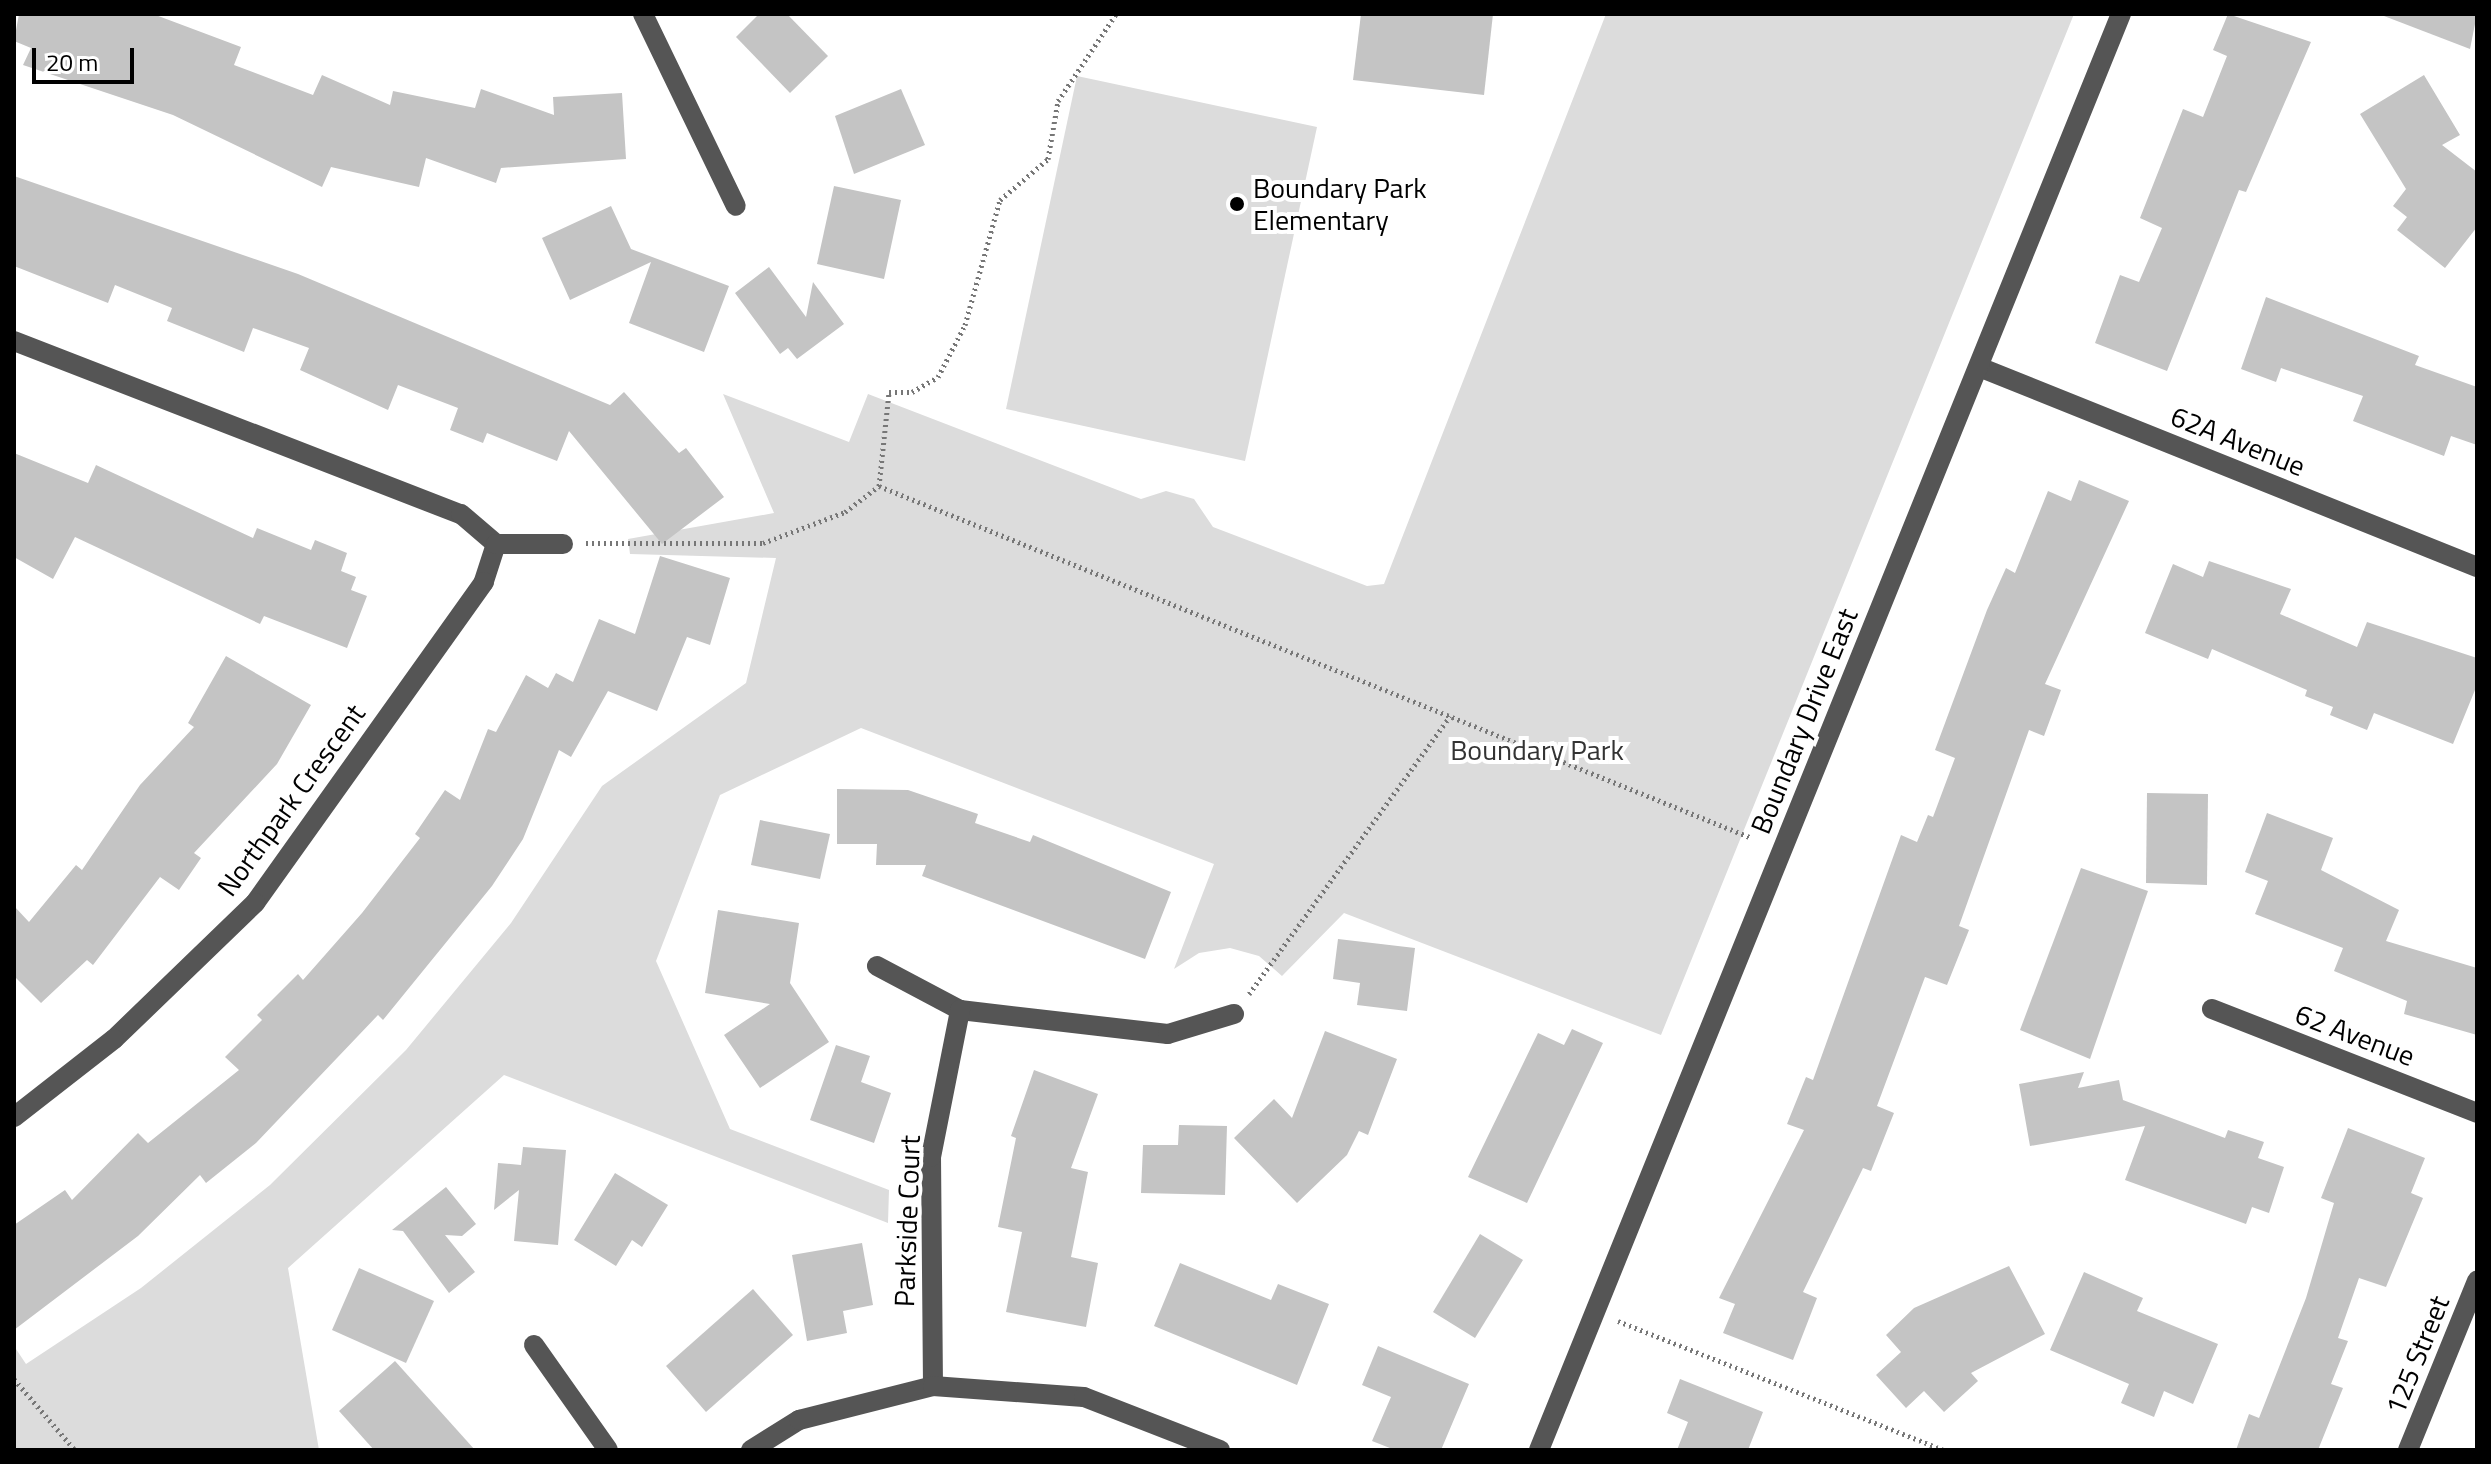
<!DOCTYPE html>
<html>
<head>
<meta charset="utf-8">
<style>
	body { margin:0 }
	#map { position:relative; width:2491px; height:1464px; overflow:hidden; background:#fff; font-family:"Titillium Web",sans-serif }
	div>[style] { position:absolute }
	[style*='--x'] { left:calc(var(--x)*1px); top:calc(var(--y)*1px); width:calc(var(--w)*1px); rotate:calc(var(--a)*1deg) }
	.green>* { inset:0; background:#dcdcdc }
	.building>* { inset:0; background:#c4c4c4 }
	.path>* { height:5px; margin-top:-2.5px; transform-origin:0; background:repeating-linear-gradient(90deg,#777 0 2px,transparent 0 6px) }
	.minor>* { height:20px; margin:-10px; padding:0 10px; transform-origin:10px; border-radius:10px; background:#555 }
	.dots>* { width:22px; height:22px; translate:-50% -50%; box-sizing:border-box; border:4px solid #fff; border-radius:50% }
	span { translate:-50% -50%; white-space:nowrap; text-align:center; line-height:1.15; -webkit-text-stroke:8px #fff; paint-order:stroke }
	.poi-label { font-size:28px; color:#000 }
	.left { translate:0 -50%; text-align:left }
	.street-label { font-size:28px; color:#000 }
	.park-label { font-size:28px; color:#333 }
	.frame { position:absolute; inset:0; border:16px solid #000; pointer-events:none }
	.scale { position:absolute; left:32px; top:48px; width:102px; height:36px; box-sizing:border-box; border:4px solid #000; border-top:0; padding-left:10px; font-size:24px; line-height:28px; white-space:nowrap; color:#000; -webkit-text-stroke:6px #fff; paint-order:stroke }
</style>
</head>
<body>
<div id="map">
	<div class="green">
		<i style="clip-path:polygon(1606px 14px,2074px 14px,1661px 1035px,1344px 913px,1282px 976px,1259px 956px,1230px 948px,1199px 953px,1174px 969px,1214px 864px,861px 728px,720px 795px,656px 961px,730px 1129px,889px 1190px,888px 1223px,504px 1075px,288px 1268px,319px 1450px,14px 1450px,14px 1346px,26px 1364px,141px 1288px,270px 1185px,406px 1050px,511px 923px,602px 786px,746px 683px,776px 558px,630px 554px,628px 539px,774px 513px,723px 394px,849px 442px,868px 394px,1141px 499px,1166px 491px,1194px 499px,1213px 527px,1367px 586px,1384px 584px)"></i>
		<i style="clip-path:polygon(1077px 76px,1317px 127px,1245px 461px,1006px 409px)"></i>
	</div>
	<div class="building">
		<i style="clip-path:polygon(19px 14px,153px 14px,241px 47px,234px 65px,313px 95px,322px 75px,390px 105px,393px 91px,475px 108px,481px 89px,554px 115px,553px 97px,622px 93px,626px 159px,501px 168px,496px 183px,426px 158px,419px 187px,331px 167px,322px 187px,173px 115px,23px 65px,31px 48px,14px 41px)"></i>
		<i style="clip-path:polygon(759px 14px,787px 14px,828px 56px,790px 93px,736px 37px)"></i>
		<i style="clip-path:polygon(1361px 14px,1493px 14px,1484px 95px,1353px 80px)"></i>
		<i style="clip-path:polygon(2228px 14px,2311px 42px,2246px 192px,2239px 190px,2167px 371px,2095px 343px,2120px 275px,2139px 282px,2162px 228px,2140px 218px,2183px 109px,2203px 117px,2227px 56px,2213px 50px)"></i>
		<i style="clip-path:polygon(2477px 14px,2470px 49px,2384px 16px,2384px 14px)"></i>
		<i style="clip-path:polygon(2424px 75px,2460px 135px,2442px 145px,2477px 172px,2477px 227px,2445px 268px,2397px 230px,2407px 217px,2393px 206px,2406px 189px,2360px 114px)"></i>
		<i style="clip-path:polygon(901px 89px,925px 145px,854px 174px,835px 116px)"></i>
		<i style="clip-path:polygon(14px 176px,298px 274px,610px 405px,624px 392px,679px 453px,686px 448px,724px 497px,662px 544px,569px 431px,557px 461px,487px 433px,483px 443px,450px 430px,458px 408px,398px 385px,388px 410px,300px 370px,309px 348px,253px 328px,244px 352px,167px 321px,172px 308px,115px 285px,108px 303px,14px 266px)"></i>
		<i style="clip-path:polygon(834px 186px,901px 200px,884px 279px,817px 264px)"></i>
		<i style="clip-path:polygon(611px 206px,631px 249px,729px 286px,704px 352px,629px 323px,651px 262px,570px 300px,542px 238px)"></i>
		<i style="clip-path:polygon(769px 267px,806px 317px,813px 282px,844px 324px,797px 359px,788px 348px,780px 354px,735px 293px)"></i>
		<i style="clip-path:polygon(2266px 297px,2419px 356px,2415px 365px,2477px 387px,2477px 445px,2451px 436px,2444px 456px,2353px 421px,2363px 396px,2281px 368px,2276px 382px,2241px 369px)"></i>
		<i style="clip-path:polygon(14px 453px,88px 483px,96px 465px,253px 538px,257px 528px,311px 550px,315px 540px,347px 553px,341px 571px,356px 577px,351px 590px,367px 596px,347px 648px,264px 616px,260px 624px,75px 537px,53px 579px,14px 557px)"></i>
		<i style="clip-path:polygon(2079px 480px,2129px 501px,2045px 684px,2061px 690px,2044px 736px,2029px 730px,1959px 926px,1969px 930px,1947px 985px,1925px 977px,1877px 1106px,1894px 1113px,1871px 1171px,1863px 1168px,1803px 1292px,1817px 1298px,1793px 1360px,1723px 1333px,1735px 1304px,1719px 1298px,1804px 1130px,1787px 1124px,1806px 1077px,1813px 1080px,1901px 835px,1917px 842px,1928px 815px,1933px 817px,1955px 758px,1935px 750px,1987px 610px,2006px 568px,2015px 573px,2048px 491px,2071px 501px)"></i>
		<i style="clip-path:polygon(660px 556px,730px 578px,710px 645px,687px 637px,657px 711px,608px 691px,571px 757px,559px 750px,523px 839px,492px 886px,383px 1020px,378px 1015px,256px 1143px,206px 1183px,200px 1175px,138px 1236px,14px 1330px,14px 1225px,65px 1190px,72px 1200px,138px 1133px,148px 1143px,239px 1070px,225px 1057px,262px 1020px,257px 1015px,298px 974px,303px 980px,362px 913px,420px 838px,415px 834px,445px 790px,460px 800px,488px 729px,496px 732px,526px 675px,548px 688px,556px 673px,573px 682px,599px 619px,635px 634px)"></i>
		<i style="clip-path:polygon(2209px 561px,2291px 589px,2280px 614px,2357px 647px,2367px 622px,2477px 658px,2477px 685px,2453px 744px,2374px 713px,2367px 730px,2330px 715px,2333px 707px,2305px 696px,2307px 690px,2212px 649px,2208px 659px,2145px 633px,2173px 564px,2203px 577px)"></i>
		<i style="clip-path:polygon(226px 656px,311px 705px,277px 764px,194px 853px,201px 858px,179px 890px,160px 877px,93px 965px,87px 960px,41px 1003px,14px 976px,14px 906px,29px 922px,76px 865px,82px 870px,140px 785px,194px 727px,188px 723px)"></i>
		<i style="clip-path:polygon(837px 789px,908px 790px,978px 814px,975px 823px,1030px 842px,1033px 835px,1171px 892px,1145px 959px,922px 876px,926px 865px,876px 865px,877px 844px,837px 844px)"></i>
		<i style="clip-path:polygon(2147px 793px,2208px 794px,2207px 885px,2146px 883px)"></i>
		<i style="clip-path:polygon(2267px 813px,2333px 838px,2321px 870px,2399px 910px,2386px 941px,2477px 968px,2477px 1035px,2404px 1014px,2407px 1001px,2334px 971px,2343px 948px,2255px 914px,2268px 881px,2245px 872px)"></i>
		<i style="clip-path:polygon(760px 820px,830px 834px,820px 879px,751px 865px)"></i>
		<i style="clip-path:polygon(2081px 868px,2148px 891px,2090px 1059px,2020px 1030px)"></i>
		<i style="clip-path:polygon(718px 910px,799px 923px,790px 983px,829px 1042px,760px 1088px,724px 1035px,770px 1004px,705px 993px)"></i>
		<i style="clip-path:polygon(1338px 939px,1415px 948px,1407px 1011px,1357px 1005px,1360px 983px,1333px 979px)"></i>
		<i style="clip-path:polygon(1572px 1029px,1603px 1043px,1527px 1203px,1468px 1177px,1538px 1033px,1564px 1045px)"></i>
		<i style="clip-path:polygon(1325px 1031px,1397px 1059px,1368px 1135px,1359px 1131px,1347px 1155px,1297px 1203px,1234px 1138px,1274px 1099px,1292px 1118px)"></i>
		<i style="clip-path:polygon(836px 1045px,870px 1056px,861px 1082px,891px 1093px,874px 1143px,810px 1120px)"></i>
		<i style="clip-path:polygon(1034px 1070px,1098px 1094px,1071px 1168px,1088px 1172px,1071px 1257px,1098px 1263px,1086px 1327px,1006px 1312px,1022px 1232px,998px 1227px,1016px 1138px,1011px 1136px)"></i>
		<i style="clip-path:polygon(2084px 1072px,2078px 1088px,2119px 1080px,2123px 1100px,2225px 1138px,2228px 1130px,2264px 1142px,2258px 1158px,2284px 1167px,2269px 1213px,2252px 1207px,2246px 1224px,2125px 1180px,2145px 1126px,2030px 1146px,2019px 1084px)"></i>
		<i style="clip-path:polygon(1179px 1125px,1227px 1126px,1225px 1195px,1141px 1193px,1143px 1145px,1178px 1145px)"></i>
		<i style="clip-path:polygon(2348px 1128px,2425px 1158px,2411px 1193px,2423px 1198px,2386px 1287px,2359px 1278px,2338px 1338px,2348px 1341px,2331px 1384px,2343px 1388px,2318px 1450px,2236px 1450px,2249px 1414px,2259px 1418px,2306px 1298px,2334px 1203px,2321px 1198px)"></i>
		<i style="clip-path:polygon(523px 1147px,566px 1150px,558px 1245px,514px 1241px,519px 1190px,494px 1210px,498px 1163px,521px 1165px)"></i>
		<i style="clip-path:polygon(615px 1173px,668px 1205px,642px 1247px,632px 1240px,616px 1266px,574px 1240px)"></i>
		<i style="clip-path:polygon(446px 1187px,476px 1224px,462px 1236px,445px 1235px,475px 1272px,449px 1293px,403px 1231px,392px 1230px)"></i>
		<i style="clip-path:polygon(1480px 1234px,1523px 1260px,1475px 1338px,1433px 1312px)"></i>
		<i style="clip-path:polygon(862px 1243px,873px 1305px,843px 1311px,847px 1333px,807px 1341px,792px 1255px)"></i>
		<i style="clip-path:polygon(1180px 1263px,1271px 1300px,1278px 1284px,1329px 1304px,1297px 1385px,1154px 1326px)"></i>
		<i style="clip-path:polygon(2009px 1266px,2045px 1334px,1971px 1373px,1978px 1381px,1944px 1412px,1924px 1391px,1906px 1408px,1876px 1375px,1901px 1352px,1886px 1335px,1914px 1308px)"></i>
		<i style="clip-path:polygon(359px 1268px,434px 1301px,406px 1363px,332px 1330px)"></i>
		<i style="clip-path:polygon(2084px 1272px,2143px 1298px,2137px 1311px,2218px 1344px,2193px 1404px,2164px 1391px,2154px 1417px,2121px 1403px,2129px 1384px,2050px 1350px)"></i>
		<i style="clip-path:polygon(753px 1289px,793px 1335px,706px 1412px,666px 1366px)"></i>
		<i style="clip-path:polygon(1378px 1346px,1469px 1384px,1441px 1450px,1395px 1450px,1372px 1441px,1391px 1397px,1362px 1385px)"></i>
		<i style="clip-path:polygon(395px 1361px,475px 1450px,374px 1450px,339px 1411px)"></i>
		<i style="clip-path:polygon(1680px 1379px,1763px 1412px,1748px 1450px,1677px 1450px,1688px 1422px,1667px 1413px)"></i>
	</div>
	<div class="path">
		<i style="--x:879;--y:486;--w:941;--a:21.96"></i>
		<i style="--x:586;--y:543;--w:177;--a:0"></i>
		<i style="--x:763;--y:543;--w:88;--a:-20.7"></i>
		<i style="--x:845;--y:512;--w:43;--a:-37.4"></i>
		<i style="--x:879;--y:486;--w:95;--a:-83.9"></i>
		<i style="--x:889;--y:392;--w:23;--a:0"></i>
		<i style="--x:912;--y:392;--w:30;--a:-30"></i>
		<i style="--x:938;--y:377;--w:59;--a:-62.6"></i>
		<i style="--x:965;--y:325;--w:130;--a:-74.4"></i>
		<i style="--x:1000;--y:200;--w:63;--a:-40.5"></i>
		<i style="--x:1048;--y:159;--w:59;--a:-80.2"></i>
		<i style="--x:1058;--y:101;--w:105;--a:-56.3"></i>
		<i style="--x:1249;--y:994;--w:343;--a:-54.1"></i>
		<i style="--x:1618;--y:1321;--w:351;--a:21.6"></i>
		<i style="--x:14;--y:1379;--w:94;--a:49.3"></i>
	</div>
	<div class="minor">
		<i style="--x:643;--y:14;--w:213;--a:64.2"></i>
		<i style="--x:14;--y:341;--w:479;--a:21.2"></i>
		<i style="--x:461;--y:514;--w:46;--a:40.6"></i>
		<i style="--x:496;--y:544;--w:40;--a:108"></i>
		<i style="--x:484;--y:582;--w:394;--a:125.5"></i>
		<i style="--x:255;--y:903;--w:196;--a:136"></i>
		<i style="--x:114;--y:1039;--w:127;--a:142"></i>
		<i style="--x:1979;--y:367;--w:537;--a:21.88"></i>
		<i style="--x:496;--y:544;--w:67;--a:0"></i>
		<i style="--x:877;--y:966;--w:94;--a:27.9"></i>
		<i style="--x:960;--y:1010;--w:209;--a:6.6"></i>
		<i style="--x:1168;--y:1034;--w:69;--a:-16.9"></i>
		<i style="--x:2212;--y:1009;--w:285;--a:21.4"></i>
		<i style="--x:534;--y:1345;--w:128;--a:54.8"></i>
		<i style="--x:933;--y:1386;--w:229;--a:-90.5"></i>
		<i style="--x:931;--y:1157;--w:150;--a:-78.8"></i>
		<i style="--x:751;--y:1450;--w:57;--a:-32"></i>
		<i style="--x:799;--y:1420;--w:138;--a:-14.2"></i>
		<i style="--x:933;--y:1386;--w:151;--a:4.2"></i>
		<i style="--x:1084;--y:1397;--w:146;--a:21.3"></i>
		<i style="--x:1539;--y:1450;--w:1549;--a:-67.94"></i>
		<i style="--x:2408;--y:1450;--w:183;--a:-67.8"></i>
	</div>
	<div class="dots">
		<i style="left:1237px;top:204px;background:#000"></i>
	</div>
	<div class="poi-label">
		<span class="left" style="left:1253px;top:204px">Boundary Park<br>Elementary</span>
	</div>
	<div class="street-label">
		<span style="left:2238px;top:441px;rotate:22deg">62A Avenue</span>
		<span style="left:1804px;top:721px;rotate:-68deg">Boundary Drive East</span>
		<span style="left:291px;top:800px;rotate:-54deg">Northpark Crescent</span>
		<span style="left:2355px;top:1035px;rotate:21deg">62 Avenue</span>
		<span style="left:907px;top:1221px;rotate:-88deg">Parkside Court</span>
		<span style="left:2417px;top:1355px;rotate:-68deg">125 Street</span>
	</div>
	<div class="park-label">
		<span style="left:1537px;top:750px">Boundary Park</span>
	</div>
	<div class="frame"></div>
	<div class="scale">20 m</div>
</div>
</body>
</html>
